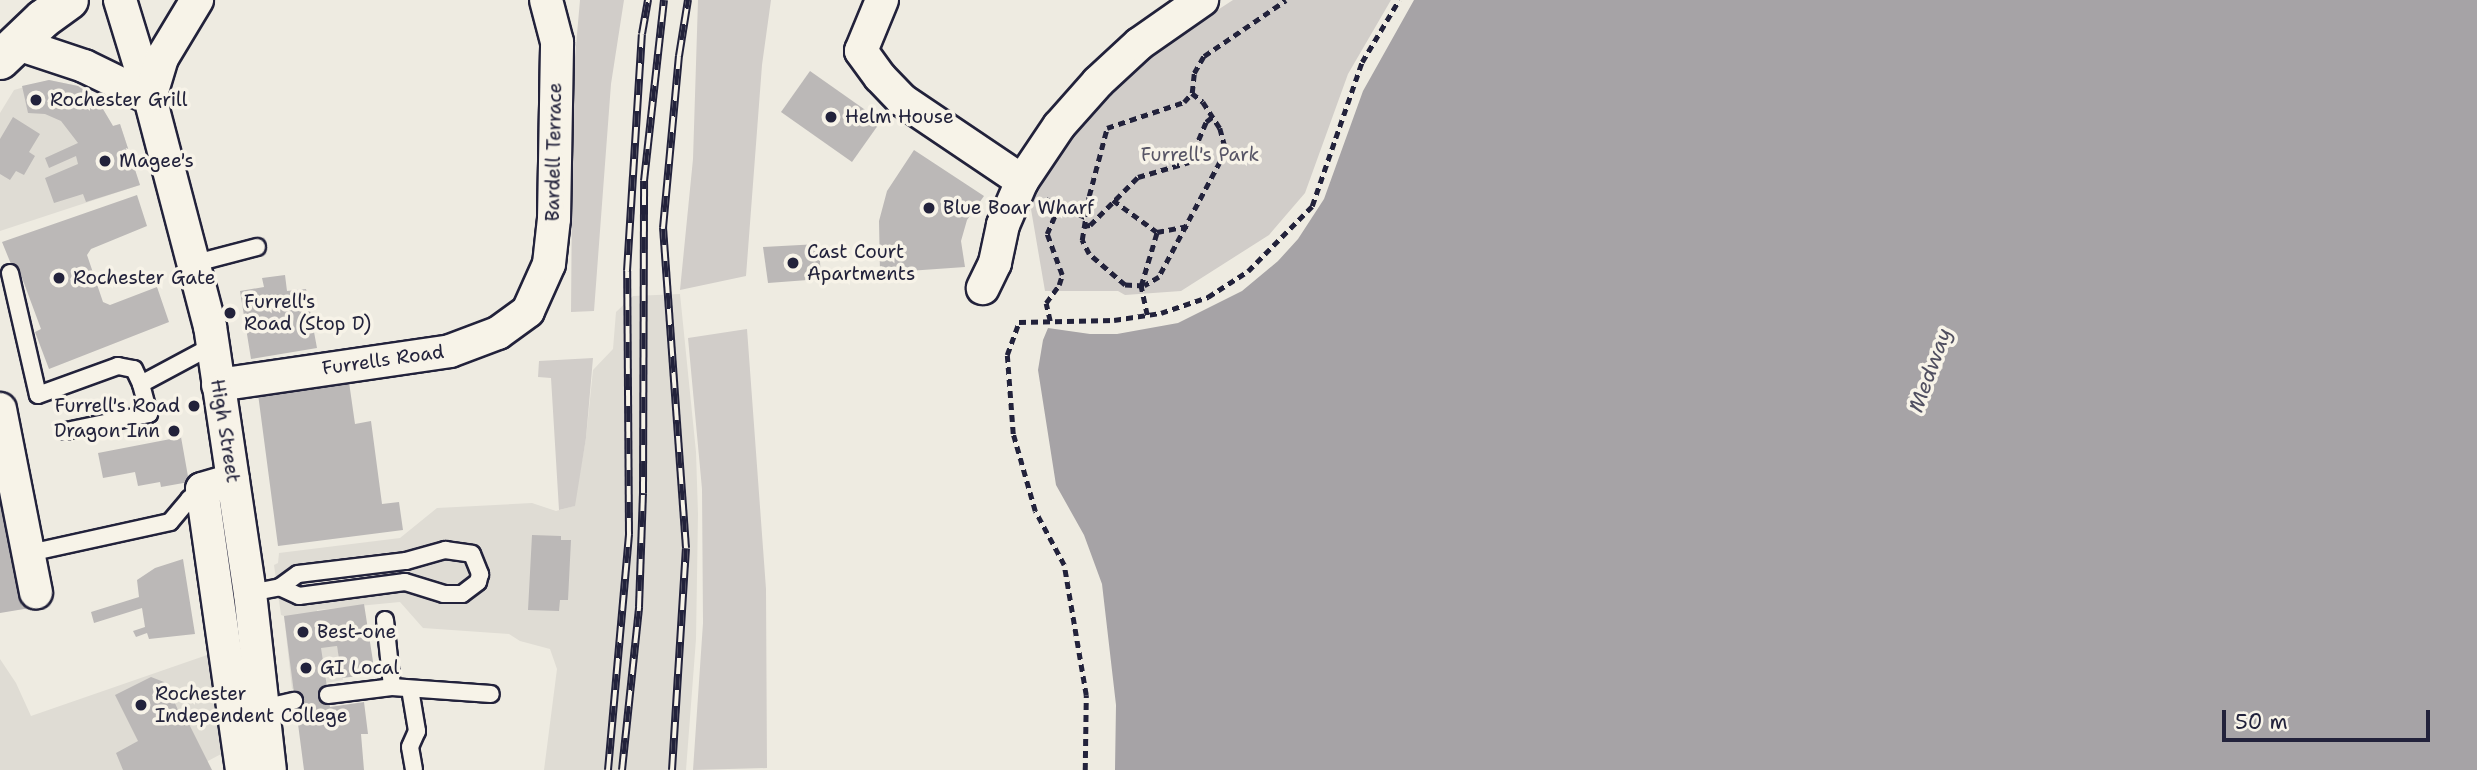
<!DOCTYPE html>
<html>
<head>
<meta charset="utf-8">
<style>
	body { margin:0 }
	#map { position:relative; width:2477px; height:770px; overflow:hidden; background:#eeebe1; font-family:"Shantell Sans",sans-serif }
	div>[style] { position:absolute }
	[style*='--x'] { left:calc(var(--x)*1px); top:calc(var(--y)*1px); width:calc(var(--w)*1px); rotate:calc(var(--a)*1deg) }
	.built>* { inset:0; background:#dfdcd4 }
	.green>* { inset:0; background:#d1cdc9 }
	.water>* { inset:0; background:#a6a3a6 }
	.building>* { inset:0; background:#bbb8b7 }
	.path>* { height:4.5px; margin-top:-2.25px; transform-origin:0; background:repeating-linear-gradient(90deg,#22223b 0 7px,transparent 0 12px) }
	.roads { filter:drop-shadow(2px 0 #22223b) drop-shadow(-2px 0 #22223b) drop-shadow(0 2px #22223b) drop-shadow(0 -2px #22223b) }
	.lane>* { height:16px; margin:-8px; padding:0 8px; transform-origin:8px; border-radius:8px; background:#f7f3e8 }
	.street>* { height:32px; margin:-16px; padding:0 16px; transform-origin:16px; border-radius:16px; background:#f7f3e8 }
	.primary>* { height:38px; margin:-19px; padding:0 19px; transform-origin:19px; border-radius:19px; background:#f7f3e8 }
	.rail>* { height:8px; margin-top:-4px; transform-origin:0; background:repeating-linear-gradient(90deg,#f7f3e8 0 16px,#22223b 0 32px); box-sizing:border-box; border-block:2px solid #22223b }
	.dots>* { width:19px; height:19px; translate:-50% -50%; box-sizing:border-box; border:4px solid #f7f3e8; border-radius:50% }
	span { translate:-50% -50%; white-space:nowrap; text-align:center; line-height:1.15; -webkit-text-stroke:7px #f7f3e8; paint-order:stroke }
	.poi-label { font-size:19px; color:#22223b }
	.left { translate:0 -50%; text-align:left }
	.right { translate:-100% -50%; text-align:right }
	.street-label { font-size:19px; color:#22223b }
	.park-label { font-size:19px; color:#575566 }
	.water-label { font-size:21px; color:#504f60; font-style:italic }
	.scale { position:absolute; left:2222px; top:710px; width:208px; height:32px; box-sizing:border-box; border:4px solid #22223b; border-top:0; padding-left:9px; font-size:21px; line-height:24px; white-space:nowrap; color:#22223b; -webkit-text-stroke:5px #f7f3e8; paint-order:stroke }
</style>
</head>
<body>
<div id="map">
	<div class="built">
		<i style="clip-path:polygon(49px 80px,78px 86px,97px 99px,113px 126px,120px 124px,140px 185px,0 231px,0 113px,14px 90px)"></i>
		<i style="clip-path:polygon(680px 294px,696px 452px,698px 514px,696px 639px,686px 770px,544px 770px,557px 669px,550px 649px,520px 641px,509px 634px,423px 628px,400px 602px,317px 610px,323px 647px,337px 646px,343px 680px,292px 689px,284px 616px,281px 615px,274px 565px,278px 563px,279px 553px,400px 538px,437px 508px,532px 503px,556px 511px,574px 506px,586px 438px,593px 370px,613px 349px,616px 312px,633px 296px)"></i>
		<i style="clip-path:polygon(210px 654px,223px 753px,191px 770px,0 770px,0 659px,16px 683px,31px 716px)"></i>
	</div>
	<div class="green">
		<i style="clip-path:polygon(580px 0,624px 0,611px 84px,594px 311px,571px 312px,573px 80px)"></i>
		<i style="clip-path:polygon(698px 0,771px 0,762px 65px,746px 276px,680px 290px,693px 159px)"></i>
		<i style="clip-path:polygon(1233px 0,1391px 0,1348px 74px,1305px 193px,1269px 235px,1181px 291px,1125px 295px,1118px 291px,1045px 291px,1026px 180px,1150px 54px)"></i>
		<i style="clip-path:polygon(747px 329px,766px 589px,767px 768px,693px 770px,703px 623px,702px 489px,688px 338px)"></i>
		<i style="clip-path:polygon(593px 358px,586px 438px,575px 506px,559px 510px,551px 378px,538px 377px,539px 361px)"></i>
	</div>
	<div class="water">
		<i style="clip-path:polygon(1414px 0,2477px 0,2477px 770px,1115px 770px,1116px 705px,1102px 584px,1084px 535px,1056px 485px,1038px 370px,1043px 340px,1048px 328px,1090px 334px,1117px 334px,1178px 323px,1242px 291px,1278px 261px,1298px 239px,1324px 199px,1363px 91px)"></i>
	</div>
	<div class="building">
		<i style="clip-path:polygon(810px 71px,881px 121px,852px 162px,781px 112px)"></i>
		<i style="clip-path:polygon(49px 80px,78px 86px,97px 99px,113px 126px,120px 124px,140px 185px,86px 202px,83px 194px,54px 203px,45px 178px,78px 164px,76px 156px,49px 168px,45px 158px,78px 143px,61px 121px,45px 114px,28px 113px,22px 86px)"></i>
		<i style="clip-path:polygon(13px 117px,40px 134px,29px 152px,35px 156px,24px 175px,16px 171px,10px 180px,0 174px,0 139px)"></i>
		<i style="clip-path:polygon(914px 150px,984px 196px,967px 220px,961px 241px,965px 267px,880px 273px,879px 221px,887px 191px)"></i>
		<i style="clip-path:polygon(137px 195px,147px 226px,91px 249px,87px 255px,103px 302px,110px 305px,157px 287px,169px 322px,49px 369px,35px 332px,41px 329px,18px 267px,13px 269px,2px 242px)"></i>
		<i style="clip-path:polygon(819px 244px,821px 279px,768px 283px,763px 247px)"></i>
		<i style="clip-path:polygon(285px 275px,287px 291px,306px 289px,317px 348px,251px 359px,240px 291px,264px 287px,262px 278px)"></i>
		<i style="clip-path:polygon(349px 382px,355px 424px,371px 421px,382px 504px,399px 502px,403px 530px,278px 546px,258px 394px)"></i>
		<i style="clip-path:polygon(181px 437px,189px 482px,161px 487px,160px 482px,138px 486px,135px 472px,103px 478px,98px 453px)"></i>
		<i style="clip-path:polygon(0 453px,30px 608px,0 613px)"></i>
		<i style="clip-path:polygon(532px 535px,561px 536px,561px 540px,571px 540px,568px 600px,560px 600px,559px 611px,528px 610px)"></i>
		<i style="clip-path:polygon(183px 559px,195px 634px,149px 639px,147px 633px,136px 637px,133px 631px,145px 627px,142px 608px,94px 623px,91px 612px,139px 597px,137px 580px,155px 568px)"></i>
		<i style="clip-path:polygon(364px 604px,375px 674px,342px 678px,337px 646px,321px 648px,330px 707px,364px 702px,368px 734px,361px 734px,364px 770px,304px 770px,284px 616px)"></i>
		<i style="clip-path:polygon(151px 677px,164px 682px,169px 690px,165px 701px,174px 701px,178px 710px,172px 717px,174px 722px,185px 716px,212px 770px,123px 770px,116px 753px,138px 741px,115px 695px)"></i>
	</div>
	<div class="path">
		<i style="--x:1192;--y:93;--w:14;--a:39"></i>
		<i style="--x:1203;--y:102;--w:31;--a:57"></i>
		<i style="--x:1220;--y:128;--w:24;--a:75"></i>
		<i style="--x:1226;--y:151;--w:143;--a:118"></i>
		<i style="--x:1159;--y:277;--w:17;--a:149"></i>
		<i style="--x:1144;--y:286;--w:19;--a:-177"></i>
		<i style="--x:1125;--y:285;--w:48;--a:-139.3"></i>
		<i style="--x:1089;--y:254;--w:16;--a:-117"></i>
		<i style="--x:1082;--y:240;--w:45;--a:-81"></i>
		<i style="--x:1089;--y:196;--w:70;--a:-75.2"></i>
		<i style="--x:1107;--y:128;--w:81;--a:-18.7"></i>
		<i style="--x:1184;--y:102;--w:12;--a:-48"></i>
		<i style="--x:1192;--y:93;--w:20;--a:-84"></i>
		<i style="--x:1194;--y:73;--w:20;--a:-60"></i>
		<i style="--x:1204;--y:56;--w:99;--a:-34.3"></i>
		<i style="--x:1046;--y:199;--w:43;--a:24.8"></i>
		<i style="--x:1113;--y:200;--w:54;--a:36"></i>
		<i style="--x:1157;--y:232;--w:32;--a:-11"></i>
		<i style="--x:1083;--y:226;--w:7;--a:-8"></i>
		<i style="--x:1090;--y:225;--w:68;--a:-45"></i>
		<i style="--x:1138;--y:177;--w:53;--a:-16.4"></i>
		<i style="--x:1189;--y:162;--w:43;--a:-67"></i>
		<i style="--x:1206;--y:122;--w:8;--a:-40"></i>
		<i style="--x:1147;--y:315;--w:30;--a:-102"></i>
		<i style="--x:1141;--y:286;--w:56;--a:-73.5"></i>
		<i style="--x:1050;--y:321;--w:18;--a:-103"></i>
		<i style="--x:1046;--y:303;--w:22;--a:-54"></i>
		<i style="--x:1059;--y:285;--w:10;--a:-73"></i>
		<i style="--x:1062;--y:275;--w:44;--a:-110.1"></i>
		<i style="--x:1047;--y:234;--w:30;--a:-67"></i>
		<i style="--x:1085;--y:770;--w:75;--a:-89.2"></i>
		<i style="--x:1086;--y:695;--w:132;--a:-99.6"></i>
		<i style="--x:1064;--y:565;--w:61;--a:-118.2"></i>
		<i style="--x:1035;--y:511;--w:80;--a:-105.9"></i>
		<i style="--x:1013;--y:434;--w:79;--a:-94.3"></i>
		<i style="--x:1007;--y:355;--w:35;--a:-70"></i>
		<i style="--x:1019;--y:322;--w:95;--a:-1.2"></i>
		<i style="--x:1114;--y:320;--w:48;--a:-8.5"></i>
		<i style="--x:1161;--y:313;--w:50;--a:-18.8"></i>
		<i style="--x:1208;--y:297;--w:48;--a:-33"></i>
		<i style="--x:1248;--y:271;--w:91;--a:-45.4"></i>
		<i style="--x:1312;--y:206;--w:152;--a:-70.9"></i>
		<i style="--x:1362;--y:62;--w:72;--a:-59.2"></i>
	</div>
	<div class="roads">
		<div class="lane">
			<i style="--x:196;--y:263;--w:63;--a:-14.7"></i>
			<i style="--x:10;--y:273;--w:125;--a:77.1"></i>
			<i style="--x:38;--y:395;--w:85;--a:-19.9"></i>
			<i style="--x:118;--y:366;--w:16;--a:11"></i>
			<i style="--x:134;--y:369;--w:17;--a:65"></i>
			<i style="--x:66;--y:431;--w:85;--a:-11.6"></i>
			<i style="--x:149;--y:414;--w:31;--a:-105"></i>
			<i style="--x:141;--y:384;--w:81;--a:-28.2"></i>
			<i style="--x:34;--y:552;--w:139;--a:-12.4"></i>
			<i style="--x:170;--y:522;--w:30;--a:-50"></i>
			<i style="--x:189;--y:499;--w:16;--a:-38"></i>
			<i style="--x:250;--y:593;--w:31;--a:-11"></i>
			<i style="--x:280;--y:587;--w:22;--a:-36"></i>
			<i style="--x:298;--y:574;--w:109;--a:-6.9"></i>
			<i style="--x:406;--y:561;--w:41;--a:-15.8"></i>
			<i style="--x:445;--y:550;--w:27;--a:8"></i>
			<i style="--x:472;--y:554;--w:22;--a:68"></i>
			<i style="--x:480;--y:574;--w:8;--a:104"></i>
			<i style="--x:478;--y:582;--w:20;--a:143"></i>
			<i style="--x:462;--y:594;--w:18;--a:180"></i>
			<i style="--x:444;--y:594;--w:41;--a:-162.9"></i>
			<i style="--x:405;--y:582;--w:107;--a:172.5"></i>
			<i style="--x:299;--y:596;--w:21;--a:-155"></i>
			<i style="--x:385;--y:620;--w:67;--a:84"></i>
			<i style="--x:410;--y:689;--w:43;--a:80.5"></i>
			<i style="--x:417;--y:731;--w:17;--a:114"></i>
			<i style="--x:410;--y:747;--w:23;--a:80"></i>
			<i style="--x:328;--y:695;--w:64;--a:-7.1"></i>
			<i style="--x:392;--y:687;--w:99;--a:4"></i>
			<i style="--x:263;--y:708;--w:32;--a:-13"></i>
		</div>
		<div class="street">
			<i style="--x:120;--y:0;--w:102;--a:73"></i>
			<i style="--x:150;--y:98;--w:236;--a:75.3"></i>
			<i style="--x:210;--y:326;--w:270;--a:81.5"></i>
			<i style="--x:250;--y:593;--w:178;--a:83.6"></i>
			<i style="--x:882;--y:0;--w:55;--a:112.4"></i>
			<i style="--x:861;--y:51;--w:32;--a:54"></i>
			<i style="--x:880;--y:77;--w:32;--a:46"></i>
			<i style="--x:902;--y:100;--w:145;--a:34"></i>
			<i style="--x:1022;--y:181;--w:48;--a:113.4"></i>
			<i style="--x:1003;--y:225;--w:39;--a:102"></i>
			<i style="--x:995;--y:263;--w:28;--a:116"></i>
			<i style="--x:18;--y:44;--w:70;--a:18.4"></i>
			<i style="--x:84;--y:66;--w:73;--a:25.9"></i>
			<i style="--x:150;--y:98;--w:42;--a:-73.3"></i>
			<i style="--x:162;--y:58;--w:68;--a:-58.9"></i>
			<i style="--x:1022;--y:181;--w:66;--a:-56.1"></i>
			<i style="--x:1059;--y:126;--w:59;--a:-48.4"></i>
			<i style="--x:1098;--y:82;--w:56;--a:-42.8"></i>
			<i style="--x:1139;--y:44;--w:77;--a:-34.9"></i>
			<i style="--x:218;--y:385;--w:234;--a:-8.3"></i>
			<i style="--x:450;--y:351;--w:51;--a:-20.6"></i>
			<i style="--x:498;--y:333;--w:37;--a:-36"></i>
			<i style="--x:528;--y:311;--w:51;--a:-65.9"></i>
			<i style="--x:549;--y:264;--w:45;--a:-83.7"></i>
			<i style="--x:554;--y:219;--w:177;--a:-89"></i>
			<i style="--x:557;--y:42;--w:43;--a:-104.7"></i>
			<i style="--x:0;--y:409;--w:187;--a:78.9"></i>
			<i style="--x:233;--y:480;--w:32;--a:164"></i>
			<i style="--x:202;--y:489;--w:284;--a:81.9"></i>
		</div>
		<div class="primary">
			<i style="--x:0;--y:60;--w:59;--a:-43.6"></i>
			<i style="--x:43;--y:19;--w:32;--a:-36"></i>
		</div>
	</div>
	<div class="rail">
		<i style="--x:608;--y:770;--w:237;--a:-84.9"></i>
		<i style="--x:629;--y:534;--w:263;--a:-90.4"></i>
		<i style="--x:627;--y:271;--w:237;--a:-86.4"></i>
		<i style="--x:642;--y:34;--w:35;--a:-80"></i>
		<i style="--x:622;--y:770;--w:164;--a:-84"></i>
		<i style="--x:639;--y:607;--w:114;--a:-88"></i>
		<i style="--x:643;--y:493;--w:312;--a:-89.8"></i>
		<i style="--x:644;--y:181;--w:182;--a:-83.7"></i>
		<i style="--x:672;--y:770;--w:222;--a:-86.4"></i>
		<i style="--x:686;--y:548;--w:321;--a:-94.1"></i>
		<i style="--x:663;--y:228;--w:173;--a:-84.7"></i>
		<i style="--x:679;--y:56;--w:57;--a:-80.9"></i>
	</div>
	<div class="dots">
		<i style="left:36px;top:100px;background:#22223b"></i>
		<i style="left:831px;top:117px;background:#22223b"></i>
		<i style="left:105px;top:161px;background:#22223b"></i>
		<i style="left:929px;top:208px;background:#22223b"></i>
		<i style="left:793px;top:263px;background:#22223b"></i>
		<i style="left:59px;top:278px;background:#22223b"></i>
		<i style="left:230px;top:313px;background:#22223b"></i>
		<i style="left:194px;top:406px;background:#22223b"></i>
		<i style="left:174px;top:431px;background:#22223b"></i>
		<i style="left:303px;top:632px;background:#22223b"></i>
		<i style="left:306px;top:668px;background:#22223b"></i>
		<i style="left:141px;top:705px;background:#22223b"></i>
	</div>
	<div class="poi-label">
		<span class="left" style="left:50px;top:100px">Rochester Grill</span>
		<span class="left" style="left:845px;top:117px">Helm House</span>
		<span class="left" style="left:119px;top:161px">Magee's</span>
		<span class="left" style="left:943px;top:208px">Blue Boar Wharf</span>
		<span class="left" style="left:807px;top:263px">Cast Court<br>Apartments</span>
		<span class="left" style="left:73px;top:278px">Rochester Gate</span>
		<span class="left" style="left:244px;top:313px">Furrell's<br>Road (Stop D)</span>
		<span class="right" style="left:180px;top:406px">Furrell's Road</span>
		<span class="right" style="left:160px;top:431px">Dragon Inn</span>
		<span class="left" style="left:317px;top:632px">Best-one</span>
		<span class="left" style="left:320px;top:668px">GI Local</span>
		<span class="left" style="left:155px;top:705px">Rochester<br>Independent College</span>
	</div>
	<div class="street-label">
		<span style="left:554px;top:152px;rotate:-89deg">Bardell Terrace</span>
		<span style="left:383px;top:360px;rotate:-8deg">Furrells Road</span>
		<span style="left:225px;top:431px;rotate:81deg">High Street</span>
	</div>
	<div class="park-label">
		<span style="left:1200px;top:155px">Furrell's Park</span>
	</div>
	<div class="water-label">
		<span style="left:1930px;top:370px;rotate:-70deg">Medway</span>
	</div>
	<div class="scale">50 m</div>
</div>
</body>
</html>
